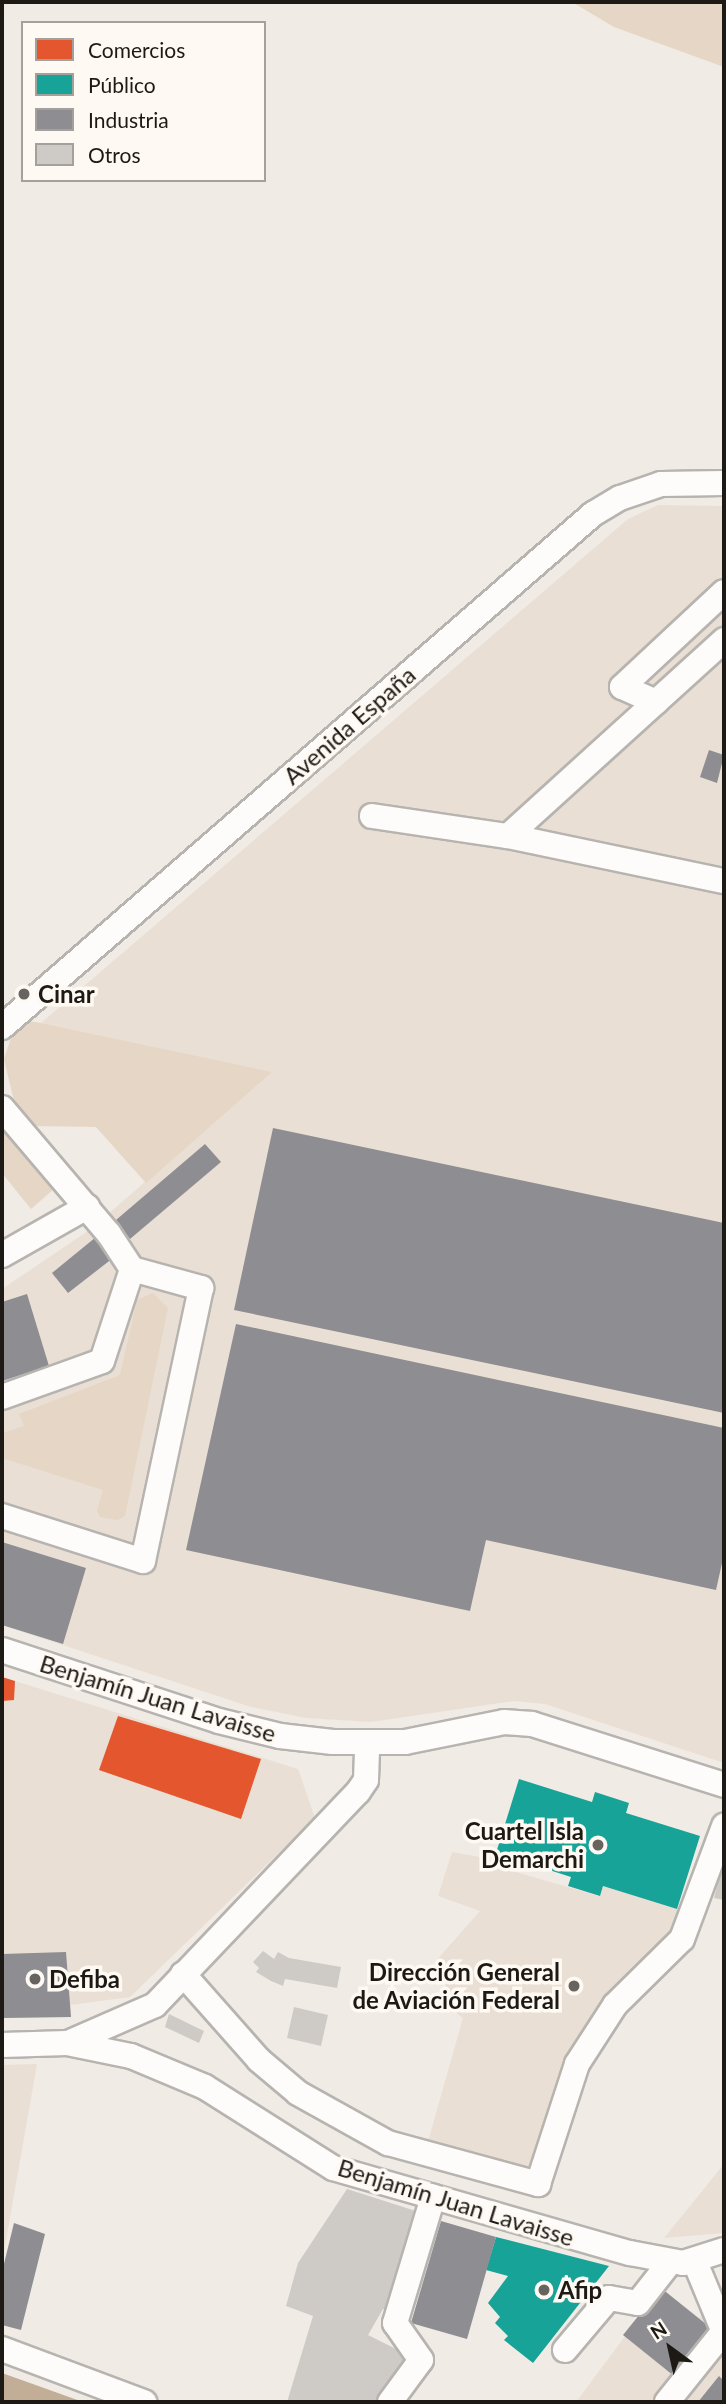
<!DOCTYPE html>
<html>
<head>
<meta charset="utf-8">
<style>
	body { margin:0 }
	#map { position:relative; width:726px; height:2404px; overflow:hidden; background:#f0ebe5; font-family:Lato,sans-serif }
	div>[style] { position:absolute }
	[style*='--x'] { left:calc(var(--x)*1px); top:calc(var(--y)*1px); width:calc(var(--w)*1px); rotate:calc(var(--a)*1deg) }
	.built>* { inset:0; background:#eadfd4 }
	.green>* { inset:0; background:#e6d6c5 }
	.water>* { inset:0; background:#c2ad96 }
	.shops>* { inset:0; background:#e4572e }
	.public>* { inset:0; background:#17a398 }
	.industry>* { inset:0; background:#8d8d92 }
	.building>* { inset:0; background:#cecbc6 }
	.roads { filter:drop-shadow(2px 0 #b7b4b0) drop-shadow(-2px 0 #b7b4b0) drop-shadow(0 2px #b7b4b0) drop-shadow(0 -2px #b7b4b0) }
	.minor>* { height:24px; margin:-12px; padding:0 12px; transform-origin:12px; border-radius:12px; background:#fdfcfb }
	.dots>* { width:19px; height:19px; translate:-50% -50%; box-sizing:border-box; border:4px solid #fef9f3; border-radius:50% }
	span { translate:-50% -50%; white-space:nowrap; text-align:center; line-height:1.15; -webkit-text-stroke:7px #fef9f3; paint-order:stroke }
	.street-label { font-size:24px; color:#1d1a16 }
	.poi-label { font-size:24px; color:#1d1a16; font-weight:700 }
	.left { translate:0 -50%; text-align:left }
	.right { translate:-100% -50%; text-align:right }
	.frame { position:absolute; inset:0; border:4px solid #1d1a16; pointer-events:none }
	.legend { position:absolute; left:21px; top:21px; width:245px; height:161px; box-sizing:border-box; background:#fef9f3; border:2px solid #a4a09b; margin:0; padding:9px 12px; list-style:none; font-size:21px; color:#1d1a16 }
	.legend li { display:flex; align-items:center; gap:14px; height:35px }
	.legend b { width:35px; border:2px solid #a4a09b }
	.north { position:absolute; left:635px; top:2313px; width:70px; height:70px; -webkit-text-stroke:5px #fef9f3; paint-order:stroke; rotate:327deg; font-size:19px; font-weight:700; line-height:28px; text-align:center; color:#1d1a16 }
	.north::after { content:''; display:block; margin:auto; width:24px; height:32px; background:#1d1a16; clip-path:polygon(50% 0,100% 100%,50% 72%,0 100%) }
</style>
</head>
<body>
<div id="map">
	<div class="built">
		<i style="clip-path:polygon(658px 505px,724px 506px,724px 1763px,545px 1704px,514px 1701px,371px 1722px,306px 1718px,251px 1707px,2px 1625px,2px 1289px,91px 1229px,271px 1072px,41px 1023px,628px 519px)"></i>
		<i style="clip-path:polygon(2px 1677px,298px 1769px,315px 1818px,130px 1997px,70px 2005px,71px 2017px,2px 2018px)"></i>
		<i style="clip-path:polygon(452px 1852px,486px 1858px,488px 1864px,599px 1896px,603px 1886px,677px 1909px,679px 1915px,698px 1922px,592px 2051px,549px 2174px,427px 2145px,463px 2018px,446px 2005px,445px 1962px,435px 1962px,480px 1911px,438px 1896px)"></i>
		<i style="clip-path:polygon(37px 2064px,2px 2263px,2px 2065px)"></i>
		<i style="clip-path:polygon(724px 2164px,724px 2233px,664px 2238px)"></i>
		<i style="clip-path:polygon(661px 2288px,699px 2318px,724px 2289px,724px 2402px,576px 2402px)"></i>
	</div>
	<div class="green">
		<i style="clip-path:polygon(572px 2px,724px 2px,724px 67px,614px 27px)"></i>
		<i style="clip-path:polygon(29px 1021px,41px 1023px,272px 1072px,146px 1183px,96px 1127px,32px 1126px,15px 1105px,4px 1059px,11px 1038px)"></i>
		<i style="clip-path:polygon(2px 1125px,55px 1188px,31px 1209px,2px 1173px)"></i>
		<i style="clip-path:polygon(153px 1293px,168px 1308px,125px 1516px,118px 1520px,100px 1517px,97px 1511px,103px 1490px,2px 1458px,2px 1433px,24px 1426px,19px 1414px,120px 1375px,137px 1300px)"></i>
	</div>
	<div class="water">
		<i style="clip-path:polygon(2px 2373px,83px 2402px,2px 2402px)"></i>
	</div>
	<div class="shops">
		<i style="clip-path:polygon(2px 1677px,15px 1681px,14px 1700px,2px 1701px)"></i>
		<i style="clip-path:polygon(118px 1716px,261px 1759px,241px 1819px,99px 1770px)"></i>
	</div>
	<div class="public">
		<i style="clip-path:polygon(519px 1779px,592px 1802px,595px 1792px,629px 1803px,626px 1813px,700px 1836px,677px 1909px,603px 1886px,600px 1896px,568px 1886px,571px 1877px,496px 1853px)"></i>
		<i style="clip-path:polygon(496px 2237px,609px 2266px,533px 2363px,504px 2340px,508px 2336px,495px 2323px,500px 2317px,488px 2303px,508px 2276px,486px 2270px)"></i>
	</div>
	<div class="industry">
		<i style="clip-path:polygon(709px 750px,724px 755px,717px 783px,700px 777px)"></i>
		<i style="clip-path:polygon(273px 1128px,724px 1223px,724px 1413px,234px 1310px)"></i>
		<i style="clip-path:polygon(205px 1144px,221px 1162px,130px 1239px,116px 1220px)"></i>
		<i style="clip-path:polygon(96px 1237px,113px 1258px,68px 1293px,52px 1273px)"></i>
		<i style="clip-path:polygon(27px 1294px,49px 1366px,2px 1381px,2px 1302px)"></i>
		<i style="clip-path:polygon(236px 1324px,724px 1428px,724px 1554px,716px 1590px,486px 1540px,470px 1611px,186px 1550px)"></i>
		<i style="clip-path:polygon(2px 1542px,86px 1568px,63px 1644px,2px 1625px)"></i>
		<i style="clip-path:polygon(66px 1952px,71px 2017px,3px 2018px,2px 1954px)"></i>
		<i style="clip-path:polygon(441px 2221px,496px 2237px,467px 2339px,411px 2323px)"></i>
		<i style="clip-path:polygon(14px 2223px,45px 2234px,21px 2330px,2px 2325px,2px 2272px)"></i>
		<i style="clip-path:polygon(661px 2288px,712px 2329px,674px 2376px,623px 2335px)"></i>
		<i style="clip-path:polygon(719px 2376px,724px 2381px,724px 2402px,698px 2402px)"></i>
	</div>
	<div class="building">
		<i style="clip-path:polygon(720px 1874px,724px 1875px,724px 1900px,714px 1898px)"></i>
		<i style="clip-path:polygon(263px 1951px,274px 1959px,278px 1952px,289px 1958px,341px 1967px,337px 1988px,285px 1979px,283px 1986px,271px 1981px,256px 1972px,259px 1968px,253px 1962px)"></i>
		<i style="clip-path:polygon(294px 2007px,328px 2015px,321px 2046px,287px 2038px)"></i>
		<i style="clip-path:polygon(169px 2014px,204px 2031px,199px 2043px,165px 2027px)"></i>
		<i style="clip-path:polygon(347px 2189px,419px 2212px,390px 2312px,383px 2309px,368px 2335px,406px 2354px,410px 2367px,383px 2402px,287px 2402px,313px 2316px,286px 2306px,298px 2263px)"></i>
	</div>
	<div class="roads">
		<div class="minor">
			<i style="--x:656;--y:702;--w:37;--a:-156"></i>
			<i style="--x:622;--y:687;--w:139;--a:-43"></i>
			<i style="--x:372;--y:816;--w:137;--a:8.4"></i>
			<i style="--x:508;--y:836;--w:221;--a:11.8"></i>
			<i style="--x:508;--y:836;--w:292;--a:-42.2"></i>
			<i style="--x:2;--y:1027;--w:783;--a:-40.96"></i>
			<i style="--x:593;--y:514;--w:31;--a:-31"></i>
			<i style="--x:620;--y:498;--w:43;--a:-18.9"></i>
			<i style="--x:661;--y:484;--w:63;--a:-0.9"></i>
			<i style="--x:2;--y:1108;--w:165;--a:49.7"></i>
			<i style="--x:109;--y:1234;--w:42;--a:56.7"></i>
			<i style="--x:132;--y:1269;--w:72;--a:15.4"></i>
			<i style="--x:201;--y:1288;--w:279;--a:102"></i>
			<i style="--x:143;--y:1561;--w:148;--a:-162.3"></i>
			<i style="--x:2;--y:1255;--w:98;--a:-29.5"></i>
			<i style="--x:2;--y:1397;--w:106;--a:-19.8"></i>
			<i style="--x:102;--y:1361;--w:97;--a:-71.9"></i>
			<i style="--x:2;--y:1650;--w:228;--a:18.1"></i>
			<i style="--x:219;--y:1721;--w:63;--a:13.8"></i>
			<i style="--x:280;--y:1736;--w:53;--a:6.5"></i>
			<i style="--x:333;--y:1742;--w:72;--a:0"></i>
			<i style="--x:405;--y:1742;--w:101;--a:-11.4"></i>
			<i style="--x:504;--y:1722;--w:28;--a:4"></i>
			<i style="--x:532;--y:1724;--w:201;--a:17.6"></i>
			<i style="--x:183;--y:1974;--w:115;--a:48.5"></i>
			<i style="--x:259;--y:2060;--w:51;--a:40.2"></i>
			<i style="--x:298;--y:2093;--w:103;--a:29.1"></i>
			<i style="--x:388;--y:2143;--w:156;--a:15.3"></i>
			<i style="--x:538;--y:2184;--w:126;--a:-72"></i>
			<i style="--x:577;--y:2064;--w:70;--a:-57.2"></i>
			<i style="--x:615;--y:2005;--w:94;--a:-44.6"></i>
			<i style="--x:682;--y:1939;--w:121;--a:-69.6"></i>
			<i style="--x:68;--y:2043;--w:95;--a:-23.6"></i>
			<i style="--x:155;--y:2005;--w:294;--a:-46.4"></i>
			<i style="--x:358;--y:1792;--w:14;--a:-56"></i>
			<i style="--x:366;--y:1780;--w:37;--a:-88"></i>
			<i style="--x:2;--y:2045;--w:65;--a:-1.8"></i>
			<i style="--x:67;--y:2043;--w:65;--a:11.5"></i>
			<i style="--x:131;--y:2056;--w:80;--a:22.7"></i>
			<i style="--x:205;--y:2087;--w:151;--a:32.3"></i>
			<i style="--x:333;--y:2168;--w:309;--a:16"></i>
			<i style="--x:630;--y:2253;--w:54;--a:10.7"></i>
			<i style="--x:683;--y:2263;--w:43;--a:-17.6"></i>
			<i style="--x:695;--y:2262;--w:76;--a:67.5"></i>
			<i style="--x:2;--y:2349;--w:152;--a:20.5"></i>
			<i style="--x:565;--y:2350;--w:68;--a:-49.8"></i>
			<i style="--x:609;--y:2298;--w:29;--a:10"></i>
			<i style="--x:638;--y:2303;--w:52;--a:-52"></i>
			<i style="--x:390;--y:2402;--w:52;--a:-53.6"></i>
			<i style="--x:421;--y:2360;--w:45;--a:-125.1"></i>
			<i style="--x:395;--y:2323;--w:132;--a:-73.2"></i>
			<i style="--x:667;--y:2402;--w:91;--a:-51.2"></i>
		</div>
	</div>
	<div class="dots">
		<i style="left:24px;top:994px;background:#67635e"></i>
		<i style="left:598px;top:1845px;background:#67635e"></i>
		<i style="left:35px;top:1979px;background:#67635e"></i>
		<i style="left:574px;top:1986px;background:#67635e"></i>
		<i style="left:544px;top:2290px;background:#67635e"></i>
	</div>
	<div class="street-label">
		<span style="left:349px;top:725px;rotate:-41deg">Avenida España</span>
		<span style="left:158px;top:1698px;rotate:17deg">Benjamín Juan Lavaisse</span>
		<span style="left:456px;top:2202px;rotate:17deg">Benjamín Juan Lavaisse</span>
	</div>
	<div class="poi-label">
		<span class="left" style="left:38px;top:994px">Cinar</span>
		<span class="right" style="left:584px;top:1845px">Cuartel Isla<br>Demarchi</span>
		<span class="right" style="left:560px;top:1986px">Dirección General<br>de Aviación Federal</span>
		<span class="left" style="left:49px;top:1979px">Defiba</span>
		<span class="left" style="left:558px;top:2290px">Afip</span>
	</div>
	<div class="frame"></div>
	<ul class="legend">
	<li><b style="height:19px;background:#e4572e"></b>Comercios</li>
	<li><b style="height:19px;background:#17a398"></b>Público</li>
	<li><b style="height:19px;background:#8d8d92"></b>Industria</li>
	<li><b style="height:19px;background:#cecbc6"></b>Otros</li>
	</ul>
	<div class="north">N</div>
</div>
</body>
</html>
